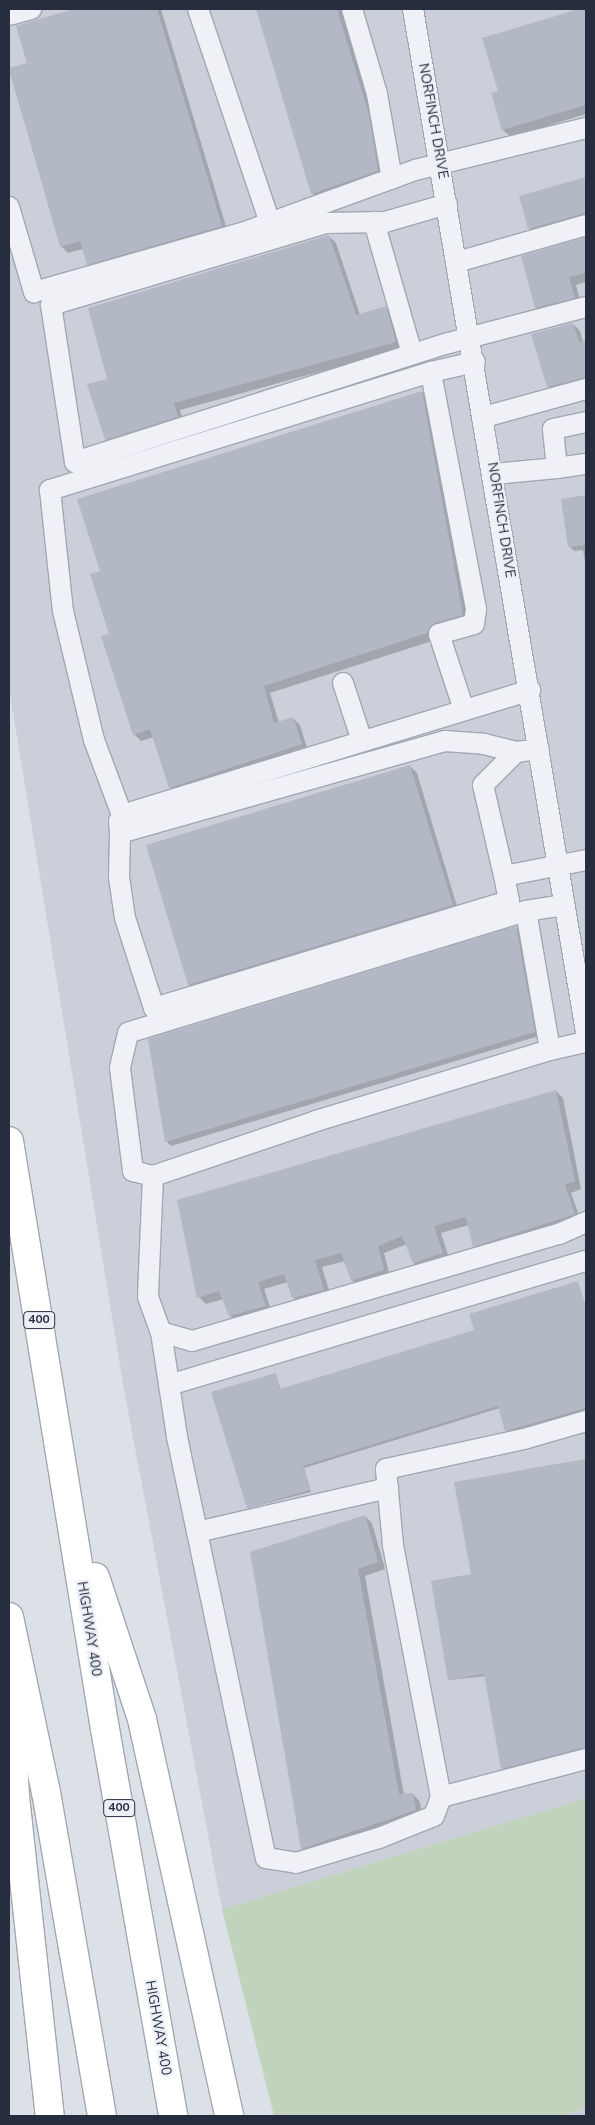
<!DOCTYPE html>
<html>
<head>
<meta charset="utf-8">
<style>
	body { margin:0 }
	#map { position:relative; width:595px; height:2125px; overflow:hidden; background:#dce0e7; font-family:"Nunito Sans",sans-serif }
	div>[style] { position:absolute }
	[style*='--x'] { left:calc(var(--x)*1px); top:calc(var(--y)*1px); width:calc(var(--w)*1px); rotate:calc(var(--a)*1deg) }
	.built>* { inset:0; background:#cacfd9 }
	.green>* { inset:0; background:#c1d2bd }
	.shadow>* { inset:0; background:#0003 }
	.building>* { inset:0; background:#b3b9c4 }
	.roads { filter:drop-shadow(1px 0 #a1a7b1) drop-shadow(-1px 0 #a1a7b1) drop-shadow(0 1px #a1a7b1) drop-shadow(0 -1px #a1a7b1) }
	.minor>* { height:20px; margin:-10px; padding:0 10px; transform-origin:10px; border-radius:10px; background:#eff1f6 }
	.highway>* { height:28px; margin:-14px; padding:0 14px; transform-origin:14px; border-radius:14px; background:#fff }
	span { translate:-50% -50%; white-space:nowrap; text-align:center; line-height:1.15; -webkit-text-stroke:4.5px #eceff5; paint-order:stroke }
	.shield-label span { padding:1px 4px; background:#eceff5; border:1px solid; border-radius:4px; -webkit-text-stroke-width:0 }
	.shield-label { font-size:12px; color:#252d3e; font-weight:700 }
	.street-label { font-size:14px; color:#252d3e }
	.frame { position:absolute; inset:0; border:10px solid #252d3e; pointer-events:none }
</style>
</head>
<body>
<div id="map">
	<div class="built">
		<i style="clip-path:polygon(9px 9px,586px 9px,586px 1798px,222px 1909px,123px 1384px,9px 688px)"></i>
		<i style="clip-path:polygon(586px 2109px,586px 2116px,560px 2116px)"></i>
	</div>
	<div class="green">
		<i style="clip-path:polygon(586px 1798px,586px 2109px,560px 2116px,274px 2116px,222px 1909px)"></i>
	</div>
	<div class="shadow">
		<i style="clip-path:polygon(78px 9px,161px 9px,228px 233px,95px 271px,88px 264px,83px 249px,68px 253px,61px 246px,9px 69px,28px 64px,17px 27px)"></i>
		<i style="clip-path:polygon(257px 9px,341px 9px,375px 123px,385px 178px,320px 201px,312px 193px)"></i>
		<i style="clip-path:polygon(586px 9px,586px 114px,511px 137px,503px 130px,492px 94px,500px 92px,484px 39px)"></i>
		<i style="clip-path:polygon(586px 178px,586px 222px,537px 236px,530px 228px,520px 197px)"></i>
		<i style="clip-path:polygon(329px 236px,336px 243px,360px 315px,385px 307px,393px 314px,403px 349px,180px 410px,184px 424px,113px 447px,106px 439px,109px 379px)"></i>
		<i style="clip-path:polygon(586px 239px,586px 282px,576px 285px,581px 305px,543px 315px,536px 307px,522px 257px)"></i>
		<i style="clip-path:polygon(573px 324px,580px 331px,583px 342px,586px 341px,586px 385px,556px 394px,548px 387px,533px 335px)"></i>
		<i style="clip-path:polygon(422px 392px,429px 399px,470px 622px,435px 640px,270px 693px,279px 723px,293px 718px,300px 725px,308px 751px,177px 795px,170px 788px,154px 737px,141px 741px,134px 734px,111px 635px,101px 572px)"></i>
		<i style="clip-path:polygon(586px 496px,586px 567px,583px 550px,574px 551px,569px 546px,563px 500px)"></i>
		<i style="clip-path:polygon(410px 766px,417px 773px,459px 913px,196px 992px,189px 985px,147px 846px)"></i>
		<i style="clip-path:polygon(516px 928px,521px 932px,539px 1036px,171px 1146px,166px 1141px)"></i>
		<i style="clip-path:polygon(556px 1091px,563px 1098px,581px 1189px,571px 1193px,581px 1221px,482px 1253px,474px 1246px,469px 1225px,441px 1233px,450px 1261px,422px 1270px,414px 1263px,407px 1244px,384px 1253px,390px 1277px,359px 1288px,352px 1280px,345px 1261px,322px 1267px,331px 1297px,300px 1304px,293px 1297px,288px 1282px,264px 1289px,272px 1313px,238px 1323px,230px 1316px,224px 1299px,206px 1304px,199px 1297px)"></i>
		<i style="clip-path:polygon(578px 1283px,586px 1307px,586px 1410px,508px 1432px,500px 1408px,304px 1468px,311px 1492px,248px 1508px,275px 1374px,281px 1390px,476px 1331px)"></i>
		<i style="clip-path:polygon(585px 1460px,586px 1749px,504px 1770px,486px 1676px,449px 1680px,472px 1575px)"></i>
		<i style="clip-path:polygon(365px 1516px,372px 1523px,385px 1569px,365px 1576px,404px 1795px,413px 1794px,420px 1802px,422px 1818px,310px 1856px,302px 1848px)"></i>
	</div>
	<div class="building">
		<i style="clip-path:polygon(73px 9px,157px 9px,222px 226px,87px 265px,80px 241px,60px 247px,9px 68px,27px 63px,16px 26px)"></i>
		<i style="clip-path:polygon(256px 9px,337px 9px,369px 115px,378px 171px,311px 194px)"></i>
		<i style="clip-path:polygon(579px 9px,586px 9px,586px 105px,502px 130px,491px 93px,498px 91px,482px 38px)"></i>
		<i style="clip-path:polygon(586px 177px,586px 213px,528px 229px,519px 196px)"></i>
		<i style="clip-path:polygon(329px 235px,356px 315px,386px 306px,396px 342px,174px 403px,178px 417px,105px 440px,87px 384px,107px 379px,88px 308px)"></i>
		<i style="clip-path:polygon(586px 237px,586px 273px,569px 277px,575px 298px,535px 308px,521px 256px)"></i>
		<i style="clip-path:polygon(573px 323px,579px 342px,586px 340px,586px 377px,547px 387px,531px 334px)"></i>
		<i style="clip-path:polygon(422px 391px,463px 615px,435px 623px,427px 633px,264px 686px,274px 723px,293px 717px,302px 744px,169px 788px,150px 729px,133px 735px,101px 636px,109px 634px,90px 574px,100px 571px,77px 499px)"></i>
		<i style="clip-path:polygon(586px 495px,586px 545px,568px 547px,561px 499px)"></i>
		<i style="clip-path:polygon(410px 765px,453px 905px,188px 985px,146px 845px)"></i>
		<i style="clip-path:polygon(516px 926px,535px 1032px,165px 1142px,148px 1039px)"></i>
		<i style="clip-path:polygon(556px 1090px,575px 1181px,565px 1185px,575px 1214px,473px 1247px,466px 1217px,434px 1226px,443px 1253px,413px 1263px,402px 1236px,378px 1246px,384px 1270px,351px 1281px,341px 1253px,315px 1260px,324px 1290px,292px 1298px,284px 1274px,258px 1282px,266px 1306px,229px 1316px,219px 1291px,197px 1298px,177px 1200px)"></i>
		<i style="clip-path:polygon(578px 1281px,586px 1309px,586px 1408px,505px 1431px,498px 1406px,303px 1466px,310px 1490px,247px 1508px,211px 1392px,276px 1373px,280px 1389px,474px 1330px,469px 1314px)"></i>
		<i style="clip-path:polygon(585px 1459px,586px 1747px,501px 1769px,484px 1674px,448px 1680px,431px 1581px,471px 1574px,454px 1482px)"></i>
		<i style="clip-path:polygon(365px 1515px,378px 1562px,358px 1569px,399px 1794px,413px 1793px,416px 1810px,301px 1849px,250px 1552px)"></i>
	</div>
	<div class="roads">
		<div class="minor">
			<i style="--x:198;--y:9;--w:226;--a:71.4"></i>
			<i style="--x:352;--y:9;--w:89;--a:73.6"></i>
			<i style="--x:377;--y:94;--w:86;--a:80"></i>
			<i style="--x:413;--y:9;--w:1038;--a:80.4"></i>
			<i style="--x:9;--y:15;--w:23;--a:-15"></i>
			<i style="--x:447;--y:204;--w:65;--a:163.8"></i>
			<i style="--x:385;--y:222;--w:59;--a:179"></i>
			<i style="--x:326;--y:223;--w:287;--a:163.4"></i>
			<i style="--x:51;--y:305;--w:159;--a:81.3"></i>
			<i style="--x:75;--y:462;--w:388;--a:-17.7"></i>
			<i style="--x:445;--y:344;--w:146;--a:-14.7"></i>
			<i style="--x:9;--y:207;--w:89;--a:73.6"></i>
			<i style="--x:34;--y:292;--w:219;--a:-15.9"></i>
			<i style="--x:245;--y:232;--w:181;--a:-20"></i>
			<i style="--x:415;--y:170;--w:176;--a:-13.8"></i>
			<i style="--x:374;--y:222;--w:137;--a:73.9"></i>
			<i style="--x:457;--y:262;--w:134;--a:-16"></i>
			<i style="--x:431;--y:372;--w:399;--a:162.8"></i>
			<i style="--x:50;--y:490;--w:122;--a:83.9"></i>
			<i style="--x:63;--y:611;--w:133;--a:76.5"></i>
			<i style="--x:94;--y:740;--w:80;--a:69.5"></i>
			<i style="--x:122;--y:815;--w:427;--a:-17"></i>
			<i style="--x:484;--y:417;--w:106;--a:-15.4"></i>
			<i style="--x:557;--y:468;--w:29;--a:-8"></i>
			<i style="--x:494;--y:474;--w:63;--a:-5.4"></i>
			<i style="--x:557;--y:468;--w:39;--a:-96"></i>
			<i style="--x:553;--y:429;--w:34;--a:-12"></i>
			<i style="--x:343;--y:683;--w:61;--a:71.9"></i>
			<i style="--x:464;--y:710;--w:80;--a:-108.2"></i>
			<i style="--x:439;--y:634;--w:36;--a:-16"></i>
			<i style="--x:474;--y:624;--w:15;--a:-82"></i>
			<i style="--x:476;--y:609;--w:241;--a:-100.8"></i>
			<i style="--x:431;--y:372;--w:45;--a:-12.8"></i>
			<i style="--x:516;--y:752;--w:47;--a:135"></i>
			<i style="--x:483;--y:785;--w:93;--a:77"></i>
			<i style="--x:504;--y:876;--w:84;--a:-11"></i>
			<i style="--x:119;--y:821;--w:12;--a:85"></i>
			<i style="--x:120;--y:833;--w:338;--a:-15.8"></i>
			<i style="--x:445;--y:741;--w:39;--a:4"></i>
			<i style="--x:484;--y:744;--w:33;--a:14"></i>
			<i style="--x:516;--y:752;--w:23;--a:-7"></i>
			<i style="--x:120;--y:833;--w:44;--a:91.3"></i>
			<i style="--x:119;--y:877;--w:41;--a:81.7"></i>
			<i style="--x:125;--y:918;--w:95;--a:72.1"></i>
			<i style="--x:154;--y:1008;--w:371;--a:-16.8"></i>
			<i style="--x:509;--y:901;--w:25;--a:-101"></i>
			<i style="--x:526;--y:911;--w:416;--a:163"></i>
			<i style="--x:128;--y:1033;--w:36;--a:103"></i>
			<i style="--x:120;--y:1068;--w:104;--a:82.8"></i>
			<i style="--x:133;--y:1171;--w:21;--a:14"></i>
			<i style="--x:153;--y:1176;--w:172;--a:-18.6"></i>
			<i style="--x:316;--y:1121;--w:245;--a:-16.9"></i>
			<i style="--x:550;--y:1050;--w:141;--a:-99.8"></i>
			<i style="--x:526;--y:911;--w:39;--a:-9"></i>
			<i style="--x:550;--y:1050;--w:37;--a:-13"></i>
			<i style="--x:153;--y:1176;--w:121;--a:92.4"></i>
			<i style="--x:148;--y:1297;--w:37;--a:70"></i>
			<i style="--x:161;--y:1332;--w:32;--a:16"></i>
			<i style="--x:192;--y:1341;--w:382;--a:-16.3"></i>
			<i style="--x:559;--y:1234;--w:30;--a:-24"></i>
			<i style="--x:161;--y:1332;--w:106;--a:81.3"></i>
			<i style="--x:177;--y:1437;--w:430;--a:78.1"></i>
			<i style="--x:266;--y:1858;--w:30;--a:9"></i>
			<i style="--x:296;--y:1863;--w:87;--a:-16.8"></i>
			<i style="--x:379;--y:1838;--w:59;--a:-21.8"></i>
			<i style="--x:434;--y:1816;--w:20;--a:-70"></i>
			<i style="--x:441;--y:1797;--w:150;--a:-14.7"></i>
			<i style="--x:169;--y:1385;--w:435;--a:-16.6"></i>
			<i style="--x:197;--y:1532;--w:196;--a:-13"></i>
			<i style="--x:441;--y:1797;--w:257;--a:-100.8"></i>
			<i style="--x:393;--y:1545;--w:76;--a:-95.3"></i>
			<i style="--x:386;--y:1469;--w:141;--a:-12.3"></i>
			<i style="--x:524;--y:1439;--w:65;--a:-16.2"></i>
		</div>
		<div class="highway">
			<i style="--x:9;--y:1141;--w:596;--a:80.73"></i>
			<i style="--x:105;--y:1729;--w:393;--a:80"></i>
			<i style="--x:95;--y:1577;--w:150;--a:71.7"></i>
			<i style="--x:142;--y:1719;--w:406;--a:77.6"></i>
			<i style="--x:9;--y:1617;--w:179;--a:78.1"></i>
			<i style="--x:46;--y:1792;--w:329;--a:80.2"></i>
			<i style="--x:9;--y:1692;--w:104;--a:86.7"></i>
			<i style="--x:15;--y:1796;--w:322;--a:83.8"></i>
		</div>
	</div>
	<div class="shield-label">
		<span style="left:39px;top:1320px">400</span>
		<span style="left:119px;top:1808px">400</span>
	</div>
	<div class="street-label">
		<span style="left:433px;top:121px;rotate:80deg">NORFINCH DRIVE</span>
		<span style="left:501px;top:520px;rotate:81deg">NORFINCH DRIVE</span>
		<span style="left:89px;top:1629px;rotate:81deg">HIGHWAY 400</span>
		<span style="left:158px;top:2028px;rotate:80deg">HIGHWAY 400</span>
	</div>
	<div class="frame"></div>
</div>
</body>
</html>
